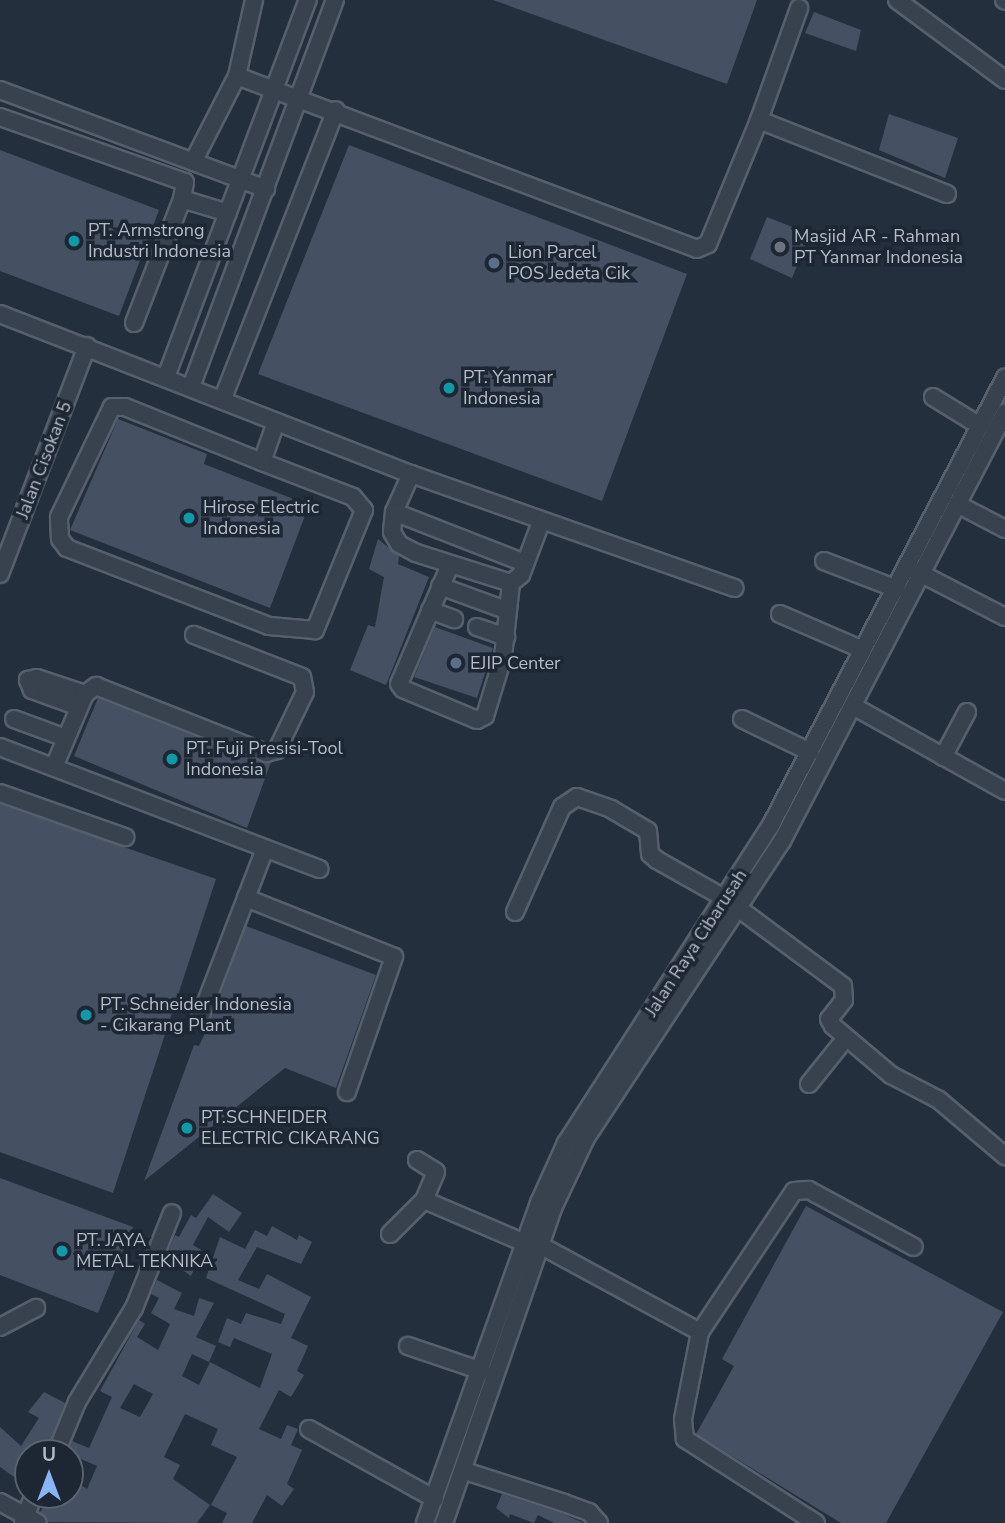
<!DOCTYPE html>
<html>
<head>
<meta charset="utf-8">
<style>
	body { margin:0 }
	#map { position:relative; width:1005px; height:1523px; overflow:hidden; background:#242f3e; font-family:"Nunito Sans",sans-serif }
	div>[style] { position:absolute }
	[style*='--x'] { left:calc(var(--x)*1px); top:calc(var(--y)*1px); width:calc(var(--w)*1px); rotate:calc(var(--a)*1deg) }
	.building>* { inset:0; background:#455162 }
	.roads { filter:drop-shadow(2px 0 #565f6c) drop-shadow(-2px 0 #565f6c) drop-shadow(0 2px #565f6c) drop-shadow(0 -2px #565f6c) }
	.minor>* { height:16px; margin:-8px; padding:0 8px; transform-origin:8px; border-radius:8px; background:#38414e }
	.dots>* { width:19px; height:19px; translate:-50% -50%; box-sizing:border-box; border:4px solid #1d2633; border-radius:50% }
	span { translate:-50% -50%; white-space:nowrap; text-align:center; line-height:1.15; -webkit-text-stroke:7px #1d2633; paint-order:stroke }
	.poi-label { font-size:18px; color:#b4bcc9 }
	.left { translate:0 -50%; text-align:left }
	.street-label { font-size:18px; color:#b4bcc9 }
	.north { position:absolute; left:14px; top:1439px; width:70px; height:70px; box-sizing:border-box; background:#1d2633; border:2px solid #59626f; border-radius:50%; rotate:0deg; font-size:19px; font-weight:700; line-height:28px; text-align:center; color:#b4bcc9 }
	.north::after { content:''; display:block; margin:auto; width:24px; height:32px; background:#8ab4f8; clip-path:polygon(50% 0,100% 100%,50% 72%,0 100%) }
</style>
</head>
<body>
<div id="map">
	<div class="building">
		<i style="clip-path:polygon(493px 0,757px 0,727px 84px)"></i>
		<i style="clip-path:polygon(814px 12px,861px 30px,856px 51px,805px 33px)"></i>
		<i style="clip-path:polygon(889px 114px,958px 138px,945px 178px,879px 150px)"></i>
		<i style="clip-path:polygon(349px 145px,687px 274px,602px 501px,258px 374px)"></i>
		<i style="clip-path:polygon(0 150px,159px 210px,119px 316px,0 271px)"></i>
		<i style="clip-path:polygon(767px 217px,810px 234px,792px 278px,750px 259px)"></i>
		<i style="clip-path:polygon(118px 419px,207px 454px,204px 464px,309px 505px,270px 608px,70px 530px)"></i>
		<i style="clip-path:polygon(378px 539px,399px 556px,398px 564px,429px 577px,386px 685px,350px 670px,368px 625px,375px 627px,384px 577px,369px 569px)"></i>
		<i style="clip-path:polygon(435px 627px,493px 648px,477px 698px,414px 677px)"></i>
		<i style="clip-path:polygon(98px 698px,262px 763px,271px 762px,247px 828px,74px 756px)"></i>
		<i style="clip-path:polygon(0 804px,216px 879px,113px 1193px,0 1152px)"></i>
		<i style="clip-path:polygon(246px 926px,376px 975px,336px 1088px,285px 1068px,144px 1181px,194px 1045px,199px 1046px,210px 1022px)"></i>
		<i style="clip-path:polygon(0 1178px,133px 1227px,98px 1313px,0 1275px)"></i>
		<i style="clip-path:polygon(213px 1194px,242px 1213px,229px 1232px,208px 1217px,193px 1245px,203px 1251px,191px 1276px,165px 1258px,175px 1235px,179px 1237px,191px 1215px,196px 1218px)"></i>
		<i style="clip-path:polygon(806px 1206px,1003px 1312px,886px 1523px,841px 1523px,696px 1434px,734px 1366px,722px 1359px)"></i>
		<i style="clip-path:polygon(evenodd,272px 1226px,297px 1240px,299px 1235px,312px 1242px,301px 1264px,257px 1247px,238px 1280px,259px 1289px,267px 1274px,311px 1297px,291px 1338px,308px 1346px,297px 1371px,304px 1375px,291px 1397px,279px 1390px,259px 1429px,281px 1439px,287px 1425px,298px 1429px,291px 1445px,302px 1450px,287px 1484px,294px 1489px,282px 1506px,267px 1495px,252px 1523px,222px 1523px,227px 1513px,211px 1505px,237px 1457px,211px 1445px,218px 1429px,185px 1414px,164px 1457px,180px 1465px,173px 1479px,210px 1505px,197px 1523px,48px 1522px,40px 1512px,52px 1495px,70px 1495px,70px 1478px,87px 1489px,97px 1466px,67px 1453px,72px 1441px,89px 1448px,112px 1397px,100px 1391px,139px 1320px,145px 1324px,137px 1337px,158px 1350px,170px 1324px,151px 1313px,159px 1298px,151px 1294px,157px 1280px,182px 1293px,174px 1309px,194px 1316px,199px 1298px,214px 1303px,196px 1337px,216px 1346px,209px 1362px,192px 1354px,182px 1376px,199px 1385px,210px 1362px,260px 1388px,272px 1354px,234px 1338px,230px 1347px,218px 1342px,227px 1318px,241px 1324px,246px 1313px,281px 1324px,285px 1314px,206px 1278px,220px 1237px,245px 1249px,255px 1230px,267px 1236px,272px 1226px,134px 1384px,153px 1394px,140px 1417px,120px 1408px,134px 1384px)"></i>
		<i style="clip-path:polygon(44px 1392px,65px 1403px,46px 1453px,28px 1453px,24px 1484px,0 1467px,0 1427px,21px 1446px,39px 1418px,28px 1412px)"></i>
		<i style="clip-path:polygon(502px 1494px,561px 1513px,584px 1523px,554px 1523px,538px 1515px,534px 1523px,510px 1514px,509px 1518px,496px 1508px)"></i>
	</div>
	<div class="roads">
		<div class="minor">
			<i style="--x:897;--y:0;--w:134;--a:36.5"></i>
			<i style="--x:1004;--y:0;--w:1;--a:45"></i>
			<i style="--x:237;--y:76;--w:78;--a:-77.4"></i>
			<i style="--x:0;--y:90;--w:284;--a:20.4"></i>
			<i style="--x:0;--y:117;--w:196;--a:19.4"></i>
			<i style="--x:185;--y:182;--w:17;--a:100"></i>
			<i style="--x:182;--y:199;--w:48;--a:16.9"></i>
			<i style="--x:759;--y:120;--w:119;--a:-70.3"></i>
			<i style="--x:193;--y:162;--w:97;--a:-62.9"></i>
			<i style="--x:237;--y:76;--w:491;--a:20.6"></i>
			<i style="--x:697;--y:249;--w:12;--a:-24"></i>
			<i style="--x:708;--y:244;--w:134;--a:-67.6"></i>
			<i style="--x:759;--y:120;--w:202;--a:21.5"></i>
			<i style="--x:0;--y:314;--w:441;--a:21.3"></i>
			<i style="--x:411;--y:474;--w:343;--a:19.4"></i>
			<i style="--x:134;--y:323;--w:133;--a:-68.8"></i>
			<i style="--x:166;--y:377;--w:403;--a:-69.4"></i>
			<i style="--x:191;--y:387;--w:413;--a:-69.6"></i>
			<i style="--x:933;--y:397;--w:55;--a:31.7"></i>
			<i style="--x:223;--y:398;--w:309;--a:-68.6"></i>
			<i style="--x:262;--y:462;--w:97;--a:21"></i>
			<i style="--x:353;--y:497;--w:17;--a:50"></i>
			<i style="--x:364;--y:510;--w:130;--a:112.2"></i>
			<i style="--x:315;--y:630;--w:46;--a:-175"></i>
			<i style="--x:269;--y:626;--w:217;--a:-158.9"></i>
			<i style="--x:67;--y:548;--w:11;--a:-128"></i>
			<i style="--x:60;--y:539;--w:22;--a:-93"></i>
			<i style="--x:59;--y:517;--w:122;--a:-64.3"></i>
			<i style="--x:112;--y:407;--w:13;--a:0"></i>
			<i style="--x:125;--y:407;--w:148;--a:21.9"></i>
			<i style="--x:262;--y:462;--w:42;--a:-70.7"></i>
			<i style="--x:411;--y:474;--w:42;--a:114.1"></i>
			<i style="--x:394;--y:512;--w:20;--a:96"></i>
			<i style="--x:392;--y:532;--w:14;--a:60"></i>
			<i style="--x:399;--y:544;--w:19;--a:28"></i>
			<i style="--x:416;--y:553;--w:100;--a:17.5"></i>
			<i style="--x:511;--y:583;--w:13;--a:-39"></i>
			<i style="--x:521;--y:575;--w:57;--a:-69.3"></i>
			<i style="--x:957;--y:504;--w:54;--a:27.5"></i>
			<i style="--x:394;--y:512;--w:141;--a:21.3"></i>
			<i style="--x:824;--y:561;--w:78;--a:21"></i>
			<i style="--x:450;--y:565;--w:129;--a:113.2"></i>
			<i style="--x:399;--y:684;--w:6;--a:51"></i>
			<i style="--x:403;--y:689;--w:80;--a:22.7"></i>
			<i style="--x:477;--y:720;--w:9;--a:-27"></i>
			<i style="--x:485;--y:716;--w:62;--a:-73"></i>
			<i style="--x:503;--y:657;--w:74;--a:-83.8"></i>
			<i style="--x:914;--y:570;--w:102;--a:27.3"></i>
			<i style="--x:0;--y:574;--w:244;--a:-69.1"></i>
			<i style="--x:440;--y:586;--w:72;--a:20.2"></i>
			<i style="--x:430;--y:610;--w:26;--a:21"></i>
			<i style="--x:780;--y:614;--w:90;--a:23.4"></i>
			<i style="--x:477;--y:627;--w:31;--a:19"></i>
			<i style="--x:853;--y:706;--w:174;--a:29.2"></i>
			<i style="--x:79;--y:707;--w:50;--a:-160.1"></i>
			<i style="--x:32;--y:690;--w:11;--a:-112"></i>
			<i style="--x:28;--y:680;--w:9;--a:-13"></i>
			<i style="--x:37;--y:678;--w:51;--a:18.4"></i>
			<i style="--x:14;--y:719;--w:55;--a:20.1"></i>
			<i style="--x:742;--y:719;--w:76;--a:25.9"></i>
			<i style="--x:0;--y:747;--w:342;--a:20.9"></i>
			<i style="--x:943;--y:757;--w:51;--a:-61.9"></i>
			<i style="--x:54;--y:767;--w:79;--a:-67"></i>
			<i style="--x:85;--y:694;--w:14;--a:-36"></i>
			<i style="--x:96;--y:686;--w:183;--a:21.5"></i>
			<i style="--x:266;--y:753;--w:11;--a:-15"></i>
			<i style="--x:277;--y:750;--w:64;--a:-64.2"></i>
			<i style="--x:305;--y:692;--w:15;--a:-101"></i>
			<i style="--x:302;--y:677;--w:116;--a:-158.7"></i>
			<i style="--x:0;--y:793;--w:133;--a:19.4"></i>
			<i style="--x:246;--y:898;--w:159;--a:21.7"></i>
			<i style="--x:394;--y:957;--w:143;--a:109.2"></i>
			<i style="--x:515;--y:912;--w:115;--a:-65.9"></i>
			<i style="--x:562;--y:807;--w:18;--a:-34"></i>
			<i style="--x:577;--y:797;--w:36;--a:19"></i>
			<i style="--x:611;--y:809;--w:43;--a:30.7"></i>
			<i style="--x:648;--y:831;--w:23;--a:85"></i>
			<i style="--x:650;--y:854;--w:9;--a:41"></i>
			<i style="--x:657;--y:860;--w:79;--a:29.5"></i>
			<i style="--x:726;--y:899;--w:146;--a:36.6"></i>
			<i style="--x:843;--y:986;--w:14;--a:86"></i>
			<i style="--x:844;--y:1000;--w:24;--a:128"></i>
			<i style="--x:829;--y:1019;--w:8;--a:60"></i>
			<i style="--x:833;--y:1026;--w:76;--a:40.2"></i>
			<i style="--x:891;--y:1075;--w:54;--a:27.5"></i>
			<i style="--x:939;--y:1100;--w:87;--a:40.3"></i>
			<i style="--x:200;--y:1018;--w:181;--a:-69"></i>
			<i style="--x:809;--y:1084;--w:59;--a:-51.2"></i>
			<i style="--x:417;--y:1160;--w:22;--a:32"></i>
			<i style="--x:436;--y:1172;--w:30;--a:113"></i>
			<i style="--x:424;--y:1200;--w:110;--a:23.1"></i>
			<i style="--x:390;--y:1234;--w:48;--a:-45"></i>
			<i style="--x:540;--y:1245;--w:182;--a:28.5"></i>
			<i style="--x:0;--y:1327;--w:41;--a:-27.8"></i>
			<i style="--x:408;--y:1346;--w:78;--a:18.7"></i>
			<i style="--x:309;--y:1429;--w:144;--a:29.1"></i>
			<i style="--x:56;--y:1453;--w:55;--a:-67.6"></i>
			<i style="--x:77;--y:1402;--w:110;--a:-58.8"></i>
			<i style="--x:134;--y:1308;--w:102;--a:-68.2"></i>
			<i style="--x:465;--y:1471;--w:104;--a:17.9"></i>
			<i style="--x:564;--y:1503;--w:27;--a:20"></i>
			<i style="--x:589;--y:1512;--w:15;--a:48"></i>
			<i style="--x:0;--y:1502;--w:43;--a:28.9"></i>
			<i style="--x:23;--y:1522;--w:29;--a:-68"></i>
			<i style="--x:425;--y:1523;--w:340;--a:-70.4"></i>
			<i style="--x:539;--y:1203;--w:66;--a:-65.8"></i>
			<i style="--x:566;--y:1143;--w:378;--a:-57.2"></i>
			<i style="--x:771;--y:825;--w:505;--a:-62.37"></i>
			<i style="--x:444;--y:1523;--w:333;--a:-70.9"></i>
			<i style="--x:553;--y:1208;--w:77;--a:-64.8"></i>
			<i style="--x:586;--y:1138;--w:356;--a:-56.6"></i>
			<i style="--x:782;--y:841;--w:483;--a:-62.5"></i>
			<i style="--x:816;--y:1523;--w:156;--a:-147.3"></i>
			<i style="--x:685;--y:1439;--w:20;--a:-96"></i>
			<i style="--x:683;--y:1419;--w:89;--a:-78.9"></i>
			<i style="--x:700;--y:1332;--w:169;--a:-56.3"></i>
			<i style="--x:794;--y:1191;--w:15;--a:-4"></i>
			<i style="--x:809;--y:1190;--w:119;--a:28.5"></i>
		</div>
	</div>
	<div class="dots">
		<i style="left:74px;top:241px;background:#0f9aa8"></i>
		<i style="left:780px;top:247px;background:#6b7280"></i>
		<i style="left:494px;top:263px;background:#5c6f8a"></i>
		<i style="left:449px;top:388px;background:#0f9aa8"></i>
		<i style="left:189px;top:518px;background:#0f9aa8"></i>
		<i style="left:456px;top:663px;background:#5c6f8a"></i>
		<i style="left:172px;top:759px;background:#0f9aa8"></i>
		<i style="left:86px;top:1015px;background:#0f9aa8"></i>
		<i style="left:187px;top:1128px;background:#0f9aa8"></i>
		<i style="left:62px;top:1251px;background:#0f9aa8"></i>
	</div>
	<div class="poi-label">
		<span class="left" style="left:88px;top:241px">PT. Armstrong<br>Industri Indonesia</span>
		<span class="left" style="left:794px;top:247px">Masjid AR - Rahman<br>PT Yanmar Indonesia</span>
		<span class="left" style="left:508px;top:263px">Lion Parcel<br>POS Jedeta Cik</span>
		<span class="left" style="left:463px;top:388px">PT. Yanmar<br>Indonesia</span>
		<span class="left" style="left:203px;top:518px">Hirose Electric<br>Indonesia</span>
		<span class="left" style="left:470px;top:663px">EJIP Center</span>
		<span class="left" style="left:186px;top:759px">PT. Fuji Presisi-Tool<br>Indonesia</span>
		<span class="left" style="left:100px;top:1015px">PT. Schneider Indonesia<br>- Cikarang Plant</span>
		<span class="left" style="left:201px;top:1128px">PT.SCHNEIDER<br>ELECTRIC CIKARANG</span>
		<span class="left" style="left:76px;top:1251px">PT. JAYA<br>METAL TEKNIKA</span>
	</div>
	<div class="street-label">
		<span style="left:44px;top:460px;rotate:-69deg">Jalan Cisokan 5</span>
		<span style="left:696px;top:943px;rotate:-57deg">Jalan Raya Cibarusah</span>
	</div>
	<div class="north">U</div>
</div>
</body>
</html>
